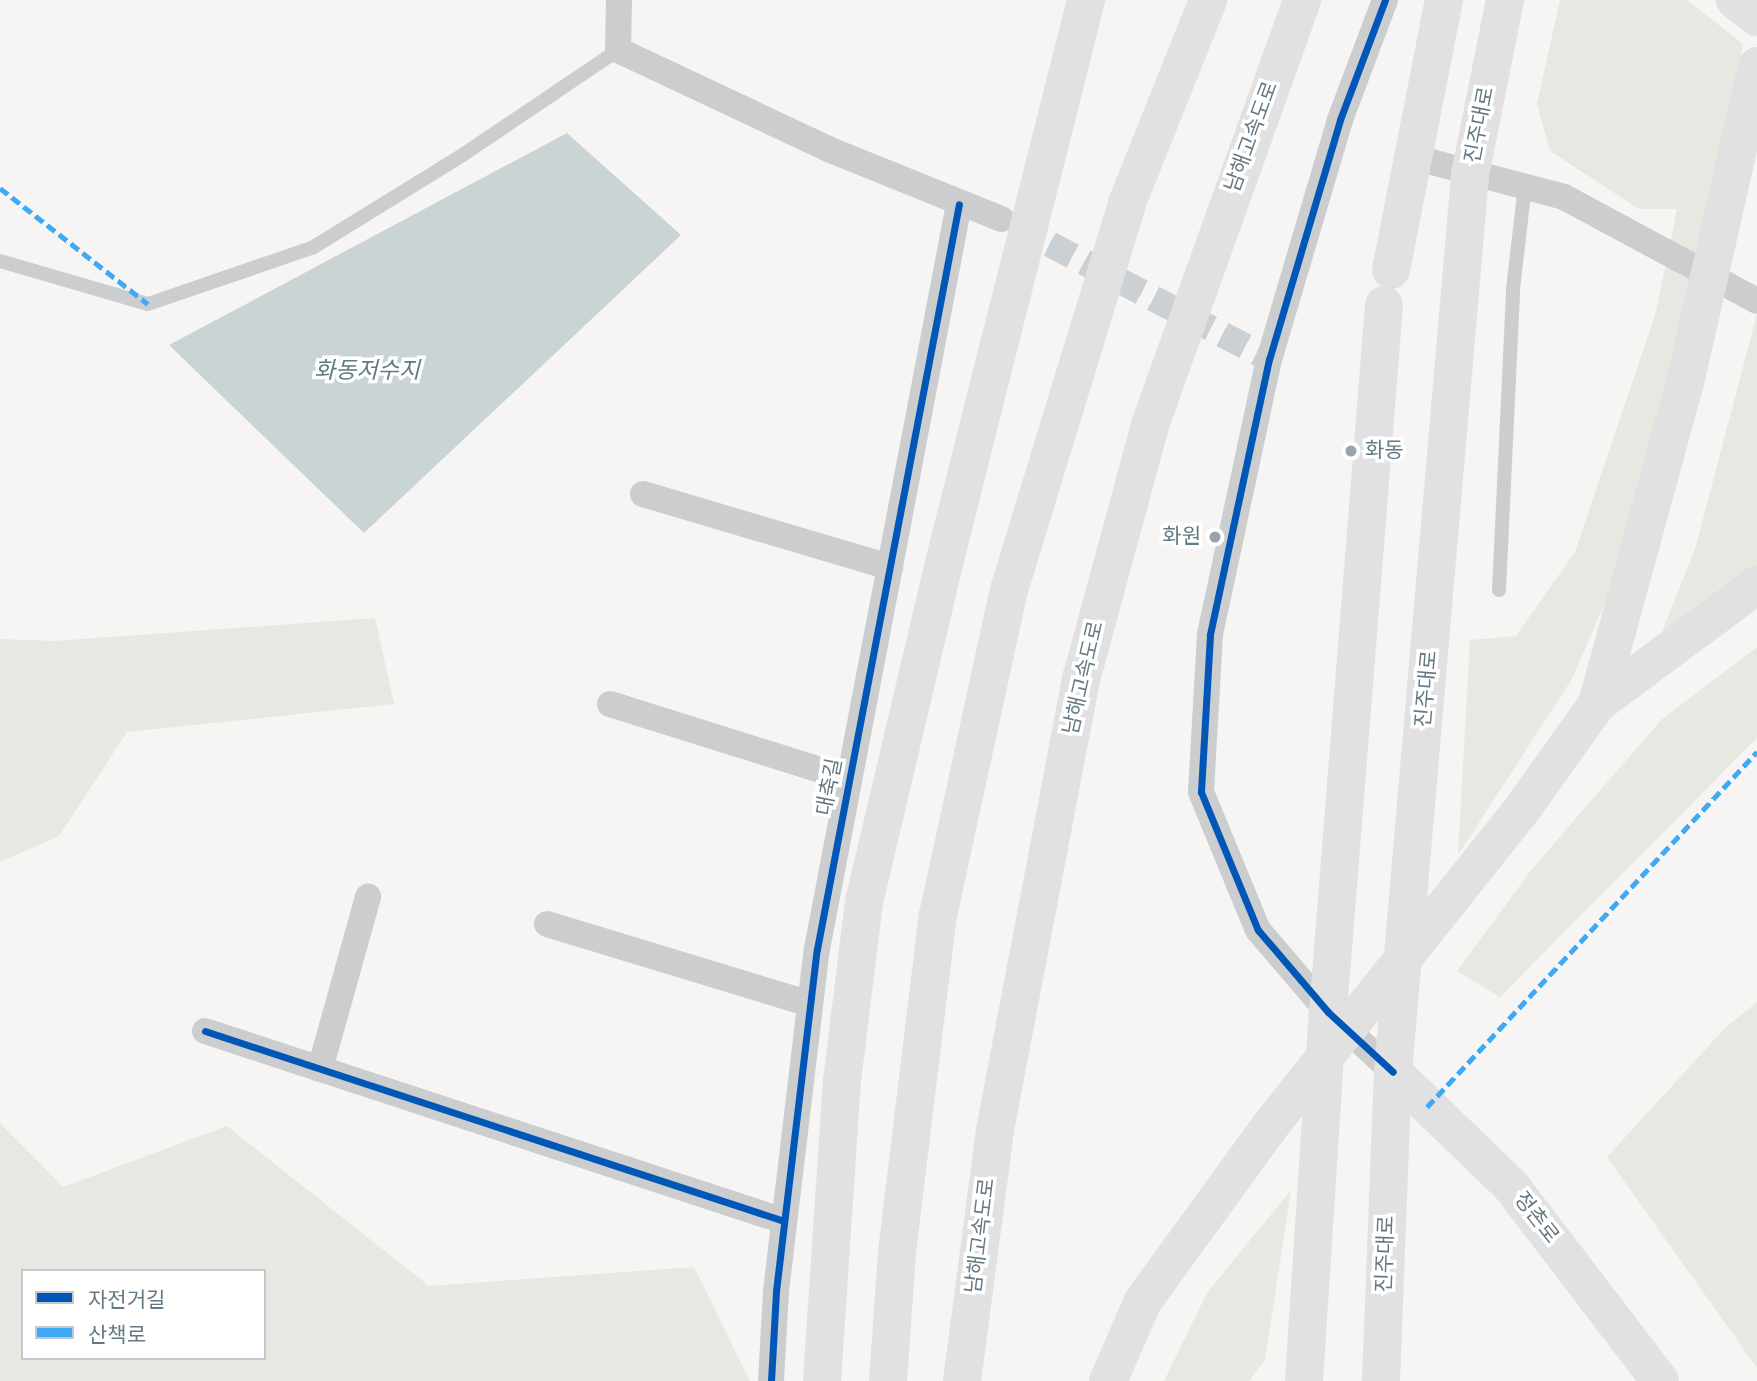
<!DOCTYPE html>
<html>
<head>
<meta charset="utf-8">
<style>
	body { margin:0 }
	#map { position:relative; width:1757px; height:1381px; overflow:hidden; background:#f6f5f4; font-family:"Varela Round","Noto Sans KR",sans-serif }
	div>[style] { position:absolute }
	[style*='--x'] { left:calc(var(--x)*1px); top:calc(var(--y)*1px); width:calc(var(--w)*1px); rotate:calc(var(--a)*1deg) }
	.green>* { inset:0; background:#e6e8e2 }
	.water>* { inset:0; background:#cad4d5 }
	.street-tunnel>* { height:26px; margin-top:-13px; transform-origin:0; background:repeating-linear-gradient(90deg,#cad0d3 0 26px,transparent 0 39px) }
	.lane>* { height:14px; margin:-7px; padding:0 7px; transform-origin:7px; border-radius:7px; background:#cccdce }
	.street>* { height:26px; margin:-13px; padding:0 13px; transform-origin:13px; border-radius:13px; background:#cccdce }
	.secondary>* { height:38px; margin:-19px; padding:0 19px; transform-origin:19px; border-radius:19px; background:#e0e1e0 }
	.primary>* { height:38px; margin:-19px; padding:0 19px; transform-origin:19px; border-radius:19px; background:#e0e1e0 }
	.highway>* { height:38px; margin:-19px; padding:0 19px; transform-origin:19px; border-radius:19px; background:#e0e1e0 }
	.quiet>* { height:5px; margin-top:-2.5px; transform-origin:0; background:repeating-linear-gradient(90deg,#3fa9f5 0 10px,transparent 0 15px) }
	.cycleway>* { height:7px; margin:-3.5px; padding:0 3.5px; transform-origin:3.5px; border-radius:3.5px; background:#0057b8 }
	.dots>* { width:19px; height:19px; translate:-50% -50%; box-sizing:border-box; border:4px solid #fff; border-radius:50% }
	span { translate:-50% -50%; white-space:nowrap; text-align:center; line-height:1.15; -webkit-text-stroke:7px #fff; paint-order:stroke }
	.street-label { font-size:21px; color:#657985 }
	.poi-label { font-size:21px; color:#657985 }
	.left { translate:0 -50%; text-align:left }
	.right { translate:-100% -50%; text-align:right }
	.water-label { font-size:23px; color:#607b81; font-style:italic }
	.legend { position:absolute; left:21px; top:1269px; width:245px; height:91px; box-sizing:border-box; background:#fff; border:2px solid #c1c9ce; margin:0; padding:9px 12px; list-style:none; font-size:21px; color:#657985 }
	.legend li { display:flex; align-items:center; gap:14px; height:35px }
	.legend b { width:35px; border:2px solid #c1c9ce }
</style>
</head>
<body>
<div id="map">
	<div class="green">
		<i style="clip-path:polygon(1560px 0,1687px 0,1743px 44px,1643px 515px,1572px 679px,1458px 855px,1470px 640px,1516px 636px,1575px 552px,1656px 312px,1677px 209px,1639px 209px,1550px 151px,1537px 104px)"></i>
		<i style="clip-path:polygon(1757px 314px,1757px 578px,1652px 657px,1695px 549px)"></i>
		<i style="clip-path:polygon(375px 618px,394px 704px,127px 732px,59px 836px,0 862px,0 639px,54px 641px)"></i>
		<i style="clip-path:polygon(1757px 647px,1757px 738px,1500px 997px,1457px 971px,1532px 869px,1661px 720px)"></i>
		<i style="clip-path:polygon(1757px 1002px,1757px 1368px,1607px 1157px,1725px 1028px)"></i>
		<i style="clip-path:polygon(evenodd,0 1123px,63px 1187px,227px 1126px,429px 1286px,694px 1267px,750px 1381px,0 1381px,0 1123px,23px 1271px,264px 1271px,264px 1358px,23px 1358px,23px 1271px)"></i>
		<i style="clip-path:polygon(1291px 1190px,1265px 1360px,1249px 1381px,1164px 1381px,1207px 1293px)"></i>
	</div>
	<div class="water">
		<i style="clip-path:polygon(567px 133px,681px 235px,364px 533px,169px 345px)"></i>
	</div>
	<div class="street-tunnel">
		<i style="--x:1015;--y:226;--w:287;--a:27.6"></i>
	</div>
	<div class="lane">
		<i style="--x:0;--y:261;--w:154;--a:16.2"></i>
		<i style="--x:148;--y:304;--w:173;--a:-18.9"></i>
		<i style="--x:312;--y:248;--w:179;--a:-31.7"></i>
		<i style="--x:464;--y:154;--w:186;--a:-34"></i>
		<i style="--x:1499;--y:590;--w:301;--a:-87.3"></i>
		<i style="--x:1513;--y:289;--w:105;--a:-83.4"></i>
	</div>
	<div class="street">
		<i style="--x:619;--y:0;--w:50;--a:91.1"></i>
		<i style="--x:618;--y:50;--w:232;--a:25.2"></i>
		<i style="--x:828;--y:149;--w:187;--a:22"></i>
		<i style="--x:1385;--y:0;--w:128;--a:110.6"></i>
		<i style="--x:1340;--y:120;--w:249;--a:106.5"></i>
		<i style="--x:1269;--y:359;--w:282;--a:102.1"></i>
		<i style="--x:1210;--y:635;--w:157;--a:93.3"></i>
		<i style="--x:1201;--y:792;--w:149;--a:67.6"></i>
		<i style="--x:1258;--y:930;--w:108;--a:49.5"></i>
		<i style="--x:1328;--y:1012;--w:88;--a:42.7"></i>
		<i style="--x:1413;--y:157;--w:156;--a:14.8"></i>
		<i style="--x:1564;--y:197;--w:219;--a:28.3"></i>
		<i style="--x:643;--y:494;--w:258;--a:16.5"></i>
		<i style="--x:610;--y:704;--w:250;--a:17.4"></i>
		<i style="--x:547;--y:924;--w:275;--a:16.9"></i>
		<i style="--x:205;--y:1031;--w:609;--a:18.17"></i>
		<i style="--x:320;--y:1069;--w:179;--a:-74.4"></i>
		<i style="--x:771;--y:1381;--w:90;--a:-86.8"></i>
		<i style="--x:776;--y:1291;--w:344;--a:-83.2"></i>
		<i style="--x:817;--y:949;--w:758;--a:-79.21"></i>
	</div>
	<div class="secondary">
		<i style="--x:1393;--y:1072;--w:164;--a:44"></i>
		<i style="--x:1511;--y:1186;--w:245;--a:52.6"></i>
	</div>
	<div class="primary">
		<i style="--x:1391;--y:270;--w:275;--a:-78.9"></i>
		<i style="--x:1304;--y:1381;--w:370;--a:-86.3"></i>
		<i style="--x:1328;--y:1012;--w:709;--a:-85.47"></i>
		<i style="--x:1381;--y:1381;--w:309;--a:-87.8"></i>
		<i style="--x:1393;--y:1072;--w:900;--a:-85.09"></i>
		<i style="--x:1470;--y:175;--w:178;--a:-78.7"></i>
	</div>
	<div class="highway">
		<i style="--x:1735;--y:0;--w:28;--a:38"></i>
		<i style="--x:1597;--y:704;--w:333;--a:-74.7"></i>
		<i style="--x:1685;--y:383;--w:325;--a:-77.2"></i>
		<i style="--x:822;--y:1381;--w:301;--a:-86.2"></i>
		<i style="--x:842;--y:1081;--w:180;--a:-83"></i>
		<i style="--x:864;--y:902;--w:352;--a:-76.7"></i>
		<i style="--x:945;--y:559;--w:577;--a:-75.84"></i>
		<i style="--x:888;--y:1381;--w:129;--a:-86"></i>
		<i style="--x:897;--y:1252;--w:339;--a:-83.1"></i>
		<i style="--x:938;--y:915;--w:333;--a:-77.7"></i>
		<i style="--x:1009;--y:590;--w:405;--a:-73"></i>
		<i style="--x:1127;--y:203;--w:219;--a:-68.2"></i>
		<i style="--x:962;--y:1381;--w:253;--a:-82.5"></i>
		<i style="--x:995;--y:1130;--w:462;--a:-79.2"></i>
		<i style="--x:1082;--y:676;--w:260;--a:-74.8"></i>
		<i style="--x:1150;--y:425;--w:451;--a:-70.3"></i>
		<i style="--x:1108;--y:1381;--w:87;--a:-66.4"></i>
		<i style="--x:1143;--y:1301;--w:216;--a:-54"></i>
		<i style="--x:1270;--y:1126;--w:410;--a:-51.5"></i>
		<i style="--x:1525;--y:805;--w:124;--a:-54.5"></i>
		<i style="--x:1597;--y:704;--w:199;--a:-36.6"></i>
	</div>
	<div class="quiet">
		<i style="--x:0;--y:188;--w:188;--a:38.1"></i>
		<i style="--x:1427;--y:1107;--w:485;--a:-47.1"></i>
	</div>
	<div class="cycleway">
		<i style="--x:1385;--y:0;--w:128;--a:110.6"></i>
		<i style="--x:1340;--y:120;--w:249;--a:106.5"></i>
		<i style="--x:1269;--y:359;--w:282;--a:102.1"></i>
		<i style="--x:1210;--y:635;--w:157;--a:93.3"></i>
		<i style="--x:1201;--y:792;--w:149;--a:67.6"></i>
		<i style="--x:1258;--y:930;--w:108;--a:49.5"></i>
		<i style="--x:1328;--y:1012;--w:88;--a:42.7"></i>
		<i style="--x:205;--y:1031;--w:609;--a:18.17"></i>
		<i style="--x:771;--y:1381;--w:90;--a:-86.8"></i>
		<i style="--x:776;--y:1291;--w:344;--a:-83.2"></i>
		<i style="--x:817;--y:949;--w:758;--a:-79.21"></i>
	</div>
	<div class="dots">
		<i style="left:1351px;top:451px;background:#98a4ac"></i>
		<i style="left:1215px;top:537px;background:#98a4ac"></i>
	</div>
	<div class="street-label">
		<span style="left:1480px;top:125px;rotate:-79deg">진주대로</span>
		<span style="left:1252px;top:137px;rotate:-70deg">남해고속도로</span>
		<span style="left:1084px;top:678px;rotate:-77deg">남해고속도로</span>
		<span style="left:1427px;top:689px;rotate:-85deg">진주대로</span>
		<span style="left:830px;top:787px;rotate:-79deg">대축길</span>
		<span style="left:1536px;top:1218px;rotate:52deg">정촌로</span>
		<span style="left:981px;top:1236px;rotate:-83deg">남해고속도로</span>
		<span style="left:1386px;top:1254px;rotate:-88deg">진주대로</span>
	</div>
	<div class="poi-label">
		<span class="left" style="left:1365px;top:451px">화동</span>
		<span class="right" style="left:1201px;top:537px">화원</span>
	</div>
	<div class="water-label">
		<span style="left:367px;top:371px">화동저수지</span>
	</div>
	<ul class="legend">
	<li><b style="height:9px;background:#0057b8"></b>자전거길</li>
	<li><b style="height:9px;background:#3fa9f5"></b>산책로</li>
	</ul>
</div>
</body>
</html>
